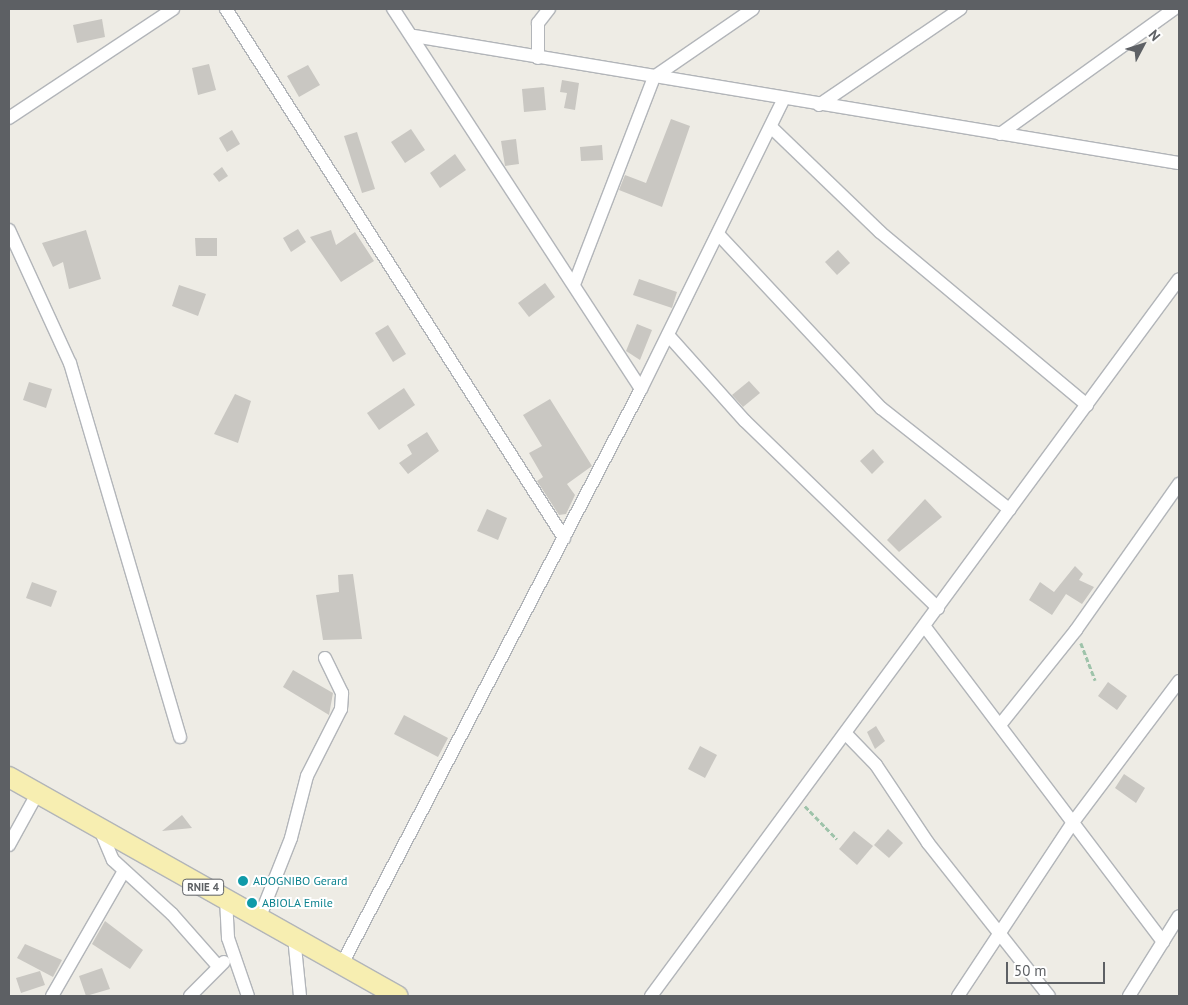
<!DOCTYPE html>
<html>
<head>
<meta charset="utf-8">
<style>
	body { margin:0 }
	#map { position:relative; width:1188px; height:1005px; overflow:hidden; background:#eeece5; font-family:"PT Sans",sans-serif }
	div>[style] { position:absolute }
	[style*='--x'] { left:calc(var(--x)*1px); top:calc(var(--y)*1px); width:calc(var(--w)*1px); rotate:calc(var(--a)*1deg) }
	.building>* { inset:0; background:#c9c7c2 }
	.path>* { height:2.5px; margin-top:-1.25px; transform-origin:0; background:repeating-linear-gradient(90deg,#9ec3aa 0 5px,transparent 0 7.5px) }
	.roads { filter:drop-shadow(1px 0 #b2b5b9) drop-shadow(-1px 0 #b2b5b9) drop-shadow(0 1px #b2b5b9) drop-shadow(0 -1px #b2b5b9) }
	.minor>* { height:12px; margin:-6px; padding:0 6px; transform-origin:6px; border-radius:6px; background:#fff }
	.primary>* { height:20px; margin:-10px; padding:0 10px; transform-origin:10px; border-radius:10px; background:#f7eeb1 }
	.dots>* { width:14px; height:14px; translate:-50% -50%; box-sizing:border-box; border:2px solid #fff; border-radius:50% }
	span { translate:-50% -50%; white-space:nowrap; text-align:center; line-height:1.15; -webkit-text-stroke:4px #fff; paint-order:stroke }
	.shield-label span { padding:1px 4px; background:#fff; border:1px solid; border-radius:4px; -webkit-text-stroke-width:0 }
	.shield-label { font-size:11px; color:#5d6064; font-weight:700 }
	.culture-label { font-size:12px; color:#0d838f }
	.left { translate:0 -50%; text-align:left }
	.frame { position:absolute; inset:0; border:10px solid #5d6064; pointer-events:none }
	.north { position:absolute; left:1118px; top:20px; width:50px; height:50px; -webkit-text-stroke:4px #fff; paint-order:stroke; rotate:50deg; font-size:14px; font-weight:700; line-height:20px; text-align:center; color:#5d6064 }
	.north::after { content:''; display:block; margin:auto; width:18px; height:22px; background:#5d6064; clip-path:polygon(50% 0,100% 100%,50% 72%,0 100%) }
	.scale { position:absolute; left:1006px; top:962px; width:99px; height:22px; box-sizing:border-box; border:2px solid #5d6064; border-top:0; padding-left:6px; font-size:15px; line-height:18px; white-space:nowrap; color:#5d6064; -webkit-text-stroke:4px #fff; paint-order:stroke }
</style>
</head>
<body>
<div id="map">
	<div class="building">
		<i style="clip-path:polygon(102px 19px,105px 37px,77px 43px,73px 25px)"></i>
		<i style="clip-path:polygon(209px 64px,216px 90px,198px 95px,192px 68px)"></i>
		<i style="clip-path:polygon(308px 65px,320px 85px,299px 97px,287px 76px)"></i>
		<i style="clip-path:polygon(562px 80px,579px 83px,575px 110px,564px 108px,567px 93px,560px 92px)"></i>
		<i style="clip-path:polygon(544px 87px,546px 110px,524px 112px,522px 89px)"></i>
		<i style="clip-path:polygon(671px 119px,690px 126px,662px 207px,619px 190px,625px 175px,646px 183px)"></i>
		<i style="clip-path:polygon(411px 129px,425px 150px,405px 163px,391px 142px)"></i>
		<i style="clip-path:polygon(232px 130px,240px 144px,227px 152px,219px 138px)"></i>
		<i style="clip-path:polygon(357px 132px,375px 189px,362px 193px,344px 136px)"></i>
		<i style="clip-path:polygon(516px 139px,519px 164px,505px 166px,501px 141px)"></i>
		<i style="clip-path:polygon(602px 145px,603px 160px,581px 161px,580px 147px)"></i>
		<i style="clip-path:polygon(455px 154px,466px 170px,440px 188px,430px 173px)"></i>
		<i style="clip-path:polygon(222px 167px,228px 176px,219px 182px,213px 174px)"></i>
		<i style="clip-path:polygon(298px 229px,306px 242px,291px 252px,283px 238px)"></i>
		<i style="clip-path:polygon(86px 230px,101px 279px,69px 289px,63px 262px,53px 267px,42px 243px)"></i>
		<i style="clip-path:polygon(331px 230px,336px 245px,355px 232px,374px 261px,341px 282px,310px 237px)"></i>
		<i style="clip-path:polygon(195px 238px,217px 238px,217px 256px,196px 256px)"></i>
		<i style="clip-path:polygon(838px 250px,850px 263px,837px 275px,825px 262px)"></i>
		<i style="clip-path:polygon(639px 279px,677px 292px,672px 308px,633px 295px)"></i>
		<i style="clip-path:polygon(545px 283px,555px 297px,529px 317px,518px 303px)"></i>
		<i style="clip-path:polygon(179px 285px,206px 294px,198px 316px,172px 306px)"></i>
		<i style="clip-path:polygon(637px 324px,652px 330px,640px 360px,626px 351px)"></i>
		<i style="clip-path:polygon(388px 325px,406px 354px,393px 362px,375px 333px)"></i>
		<i style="clip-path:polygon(749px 381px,760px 393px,743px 407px,732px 395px)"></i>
		<i style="clip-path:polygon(29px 382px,52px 389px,46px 408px,23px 400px)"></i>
		<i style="clip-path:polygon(404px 388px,415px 405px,379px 430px,367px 413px)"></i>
		<i style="clip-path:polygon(235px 394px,251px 401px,238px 443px,214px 434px)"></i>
		<i style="clip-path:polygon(550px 399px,592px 466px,567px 484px,575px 495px,566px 514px,559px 515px,537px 481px,543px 477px,529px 453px,542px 446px,523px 415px)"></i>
		<i style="clip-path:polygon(427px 432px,439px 451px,408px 474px,399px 463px,412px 454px,407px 445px)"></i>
		<i style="clip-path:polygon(873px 449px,884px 462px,872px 474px,860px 461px)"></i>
		<i style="clip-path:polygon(925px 499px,942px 517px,899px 552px,887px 540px)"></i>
		<i style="clip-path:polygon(487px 509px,507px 518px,498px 540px,477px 531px)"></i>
		<i style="clip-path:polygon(1075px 566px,1083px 574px,1079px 580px,1094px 587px,1082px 604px,1066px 594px,1052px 615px,1029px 600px,1040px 582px,1054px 592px)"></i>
		<i style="clip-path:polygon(353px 574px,362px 639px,323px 640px,316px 595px,339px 592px,338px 575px)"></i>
		<i style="clip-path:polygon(32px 582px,57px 591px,51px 607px,26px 598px)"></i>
		<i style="clip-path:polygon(293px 670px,333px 693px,329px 715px,283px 687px)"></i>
		<i style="clip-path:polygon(1108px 682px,1127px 696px,1117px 710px,1098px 696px)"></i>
		<i style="clip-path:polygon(404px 715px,448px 738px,438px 757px,394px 734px)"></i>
		<i style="clip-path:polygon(876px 726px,885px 741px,875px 749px,867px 732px)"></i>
		<i style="clip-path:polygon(700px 746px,717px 755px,705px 778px,688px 769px)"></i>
		<i style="clip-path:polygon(1124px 774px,1145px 788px,1136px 803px,1115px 788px)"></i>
		<i style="clip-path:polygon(182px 815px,192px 828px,162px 831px)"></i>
		<i style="clip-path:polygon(888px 829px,903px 843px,889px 858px,874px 845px)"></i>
		<i style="clip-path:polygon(854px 831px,873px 846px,857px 865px,839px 849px)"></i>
		<i style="clip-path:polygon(105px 921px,143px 950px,130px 969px,92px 944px)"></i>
		<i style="clip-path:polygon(25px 944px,62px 960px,53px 977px,17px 958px)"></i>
		<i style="clip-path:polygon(102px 968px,110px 989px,86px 996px,79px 976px)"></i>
		<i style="clip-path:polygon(40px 971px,45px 985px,21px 993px,16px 978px)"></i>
	</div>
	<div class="path">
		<i style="--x:1081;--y:643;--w:40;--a:69"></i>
		<i style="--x:805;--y:806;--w:46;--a:45.9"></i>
	</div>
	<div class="roads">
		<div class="minor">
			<i style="--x:226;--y:9;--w:628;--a:57.42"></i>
			<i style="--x:414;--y:36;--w:775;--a:9.43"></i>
			<i style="--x:538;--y:58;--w:35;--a:-90"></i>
			<i style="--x:538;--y:23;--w:18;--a:-52"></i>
			<i style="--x:819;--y:105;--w:171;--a:-34.2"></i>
			<i style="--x:9;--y:118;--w:197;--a:-33.6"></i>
			<i style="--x:771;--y:127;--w:151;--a:43.9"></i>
			<i style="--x:880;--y:232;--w:270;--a:39.9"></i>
			<i style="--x:1000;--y:134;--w:214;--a:-35.7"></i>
			<i style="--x:9;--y:230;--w:146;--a:65.4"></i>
			<i style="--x:70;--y:363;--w:390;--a:73.6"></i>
			<i style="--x:719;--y:235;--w:237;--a:46.9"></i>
			<i style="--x:881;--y:408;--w:164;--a:38.3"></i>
			<i style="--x:575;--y:282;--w:220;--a:-68.9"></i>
			<i style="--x:654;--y:77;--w:120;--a:-34.5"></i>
			<i style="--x:668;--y:335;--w:115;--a:48.2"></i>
			<i style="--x:745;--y:421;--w:269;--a:44.1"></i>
			<i style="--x:641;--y:389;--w:323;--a:-63.8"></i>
			<i style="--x:925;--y:627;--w:395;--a:52.9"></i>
			<i style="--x:1000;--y:725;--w:122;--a:-51.3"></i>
			<i style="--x:1076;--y:630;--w:179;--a:-54.8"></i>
			<i style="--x:846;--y:734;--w:43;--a:45.9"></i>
			<i style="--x:876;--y:765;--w:94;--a:56.3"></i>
			<i style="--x:928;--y:843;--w:195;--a:51.7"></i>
			<i style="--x:101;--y:832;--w:30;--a:67"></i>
			<i style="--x:113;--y:860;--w:80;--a:42.5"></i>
			<i style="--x:172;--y:914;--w:69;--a:48.5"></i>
			<i style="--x:9;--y:845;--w:58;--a:-61.2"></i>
			<i style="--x:226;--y:899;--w:39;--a:87"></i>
			<i style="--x:228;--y:938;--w:61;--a:71"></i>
			<i style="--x:259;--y:919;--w:87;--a:-68.4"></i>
			<i style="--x:291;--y:838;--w:64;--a:-75.5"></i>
			<i style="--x:307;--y:776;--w:75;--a:-63.1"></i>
			<i style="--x:341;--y:709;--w:16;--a:-86"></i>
			<i style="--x:342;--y:693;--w:39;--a:-116"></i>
			<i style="--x:294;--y:937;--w:59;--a:84.2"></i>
			<i style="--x:342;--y:964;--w:648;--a:-62.53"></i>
			<i style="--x:641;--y:389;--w:454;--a:-123.1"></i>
			<i style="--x:52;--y:996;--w:144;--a:-60.1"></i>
			<i style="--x:190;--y:996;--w:48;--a:-45"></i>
			<i style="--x:651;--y:996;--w:890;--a:-53.63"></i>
			<i style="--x:958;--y:996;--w:210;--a:-56.5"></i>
			<i style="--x:1074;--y:821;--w:175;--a:-53.1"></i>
			<i style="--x:1129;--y:996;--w:94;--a:-58"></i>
		</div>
		<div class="primary">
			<i style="--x:9;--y:777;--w:446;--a:29.4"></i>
		</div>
	</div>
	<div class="dots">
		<i style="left:243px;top:881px;background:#0f9aa8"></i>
		<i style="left:252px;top:903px;background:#0f9aa8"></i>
	</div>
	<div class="shield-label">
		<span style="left:203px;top:887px">RNIE 4</span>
	</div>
	<div class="culture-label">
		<span class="left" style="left:253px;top:881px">ADOGNIBO Gerard</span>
		<span class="left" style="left:262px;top:903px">ABIOLA Emile</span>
	</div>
	<div class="frame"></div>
	<div class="north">N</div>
	<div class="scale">50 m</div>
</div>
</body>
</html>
